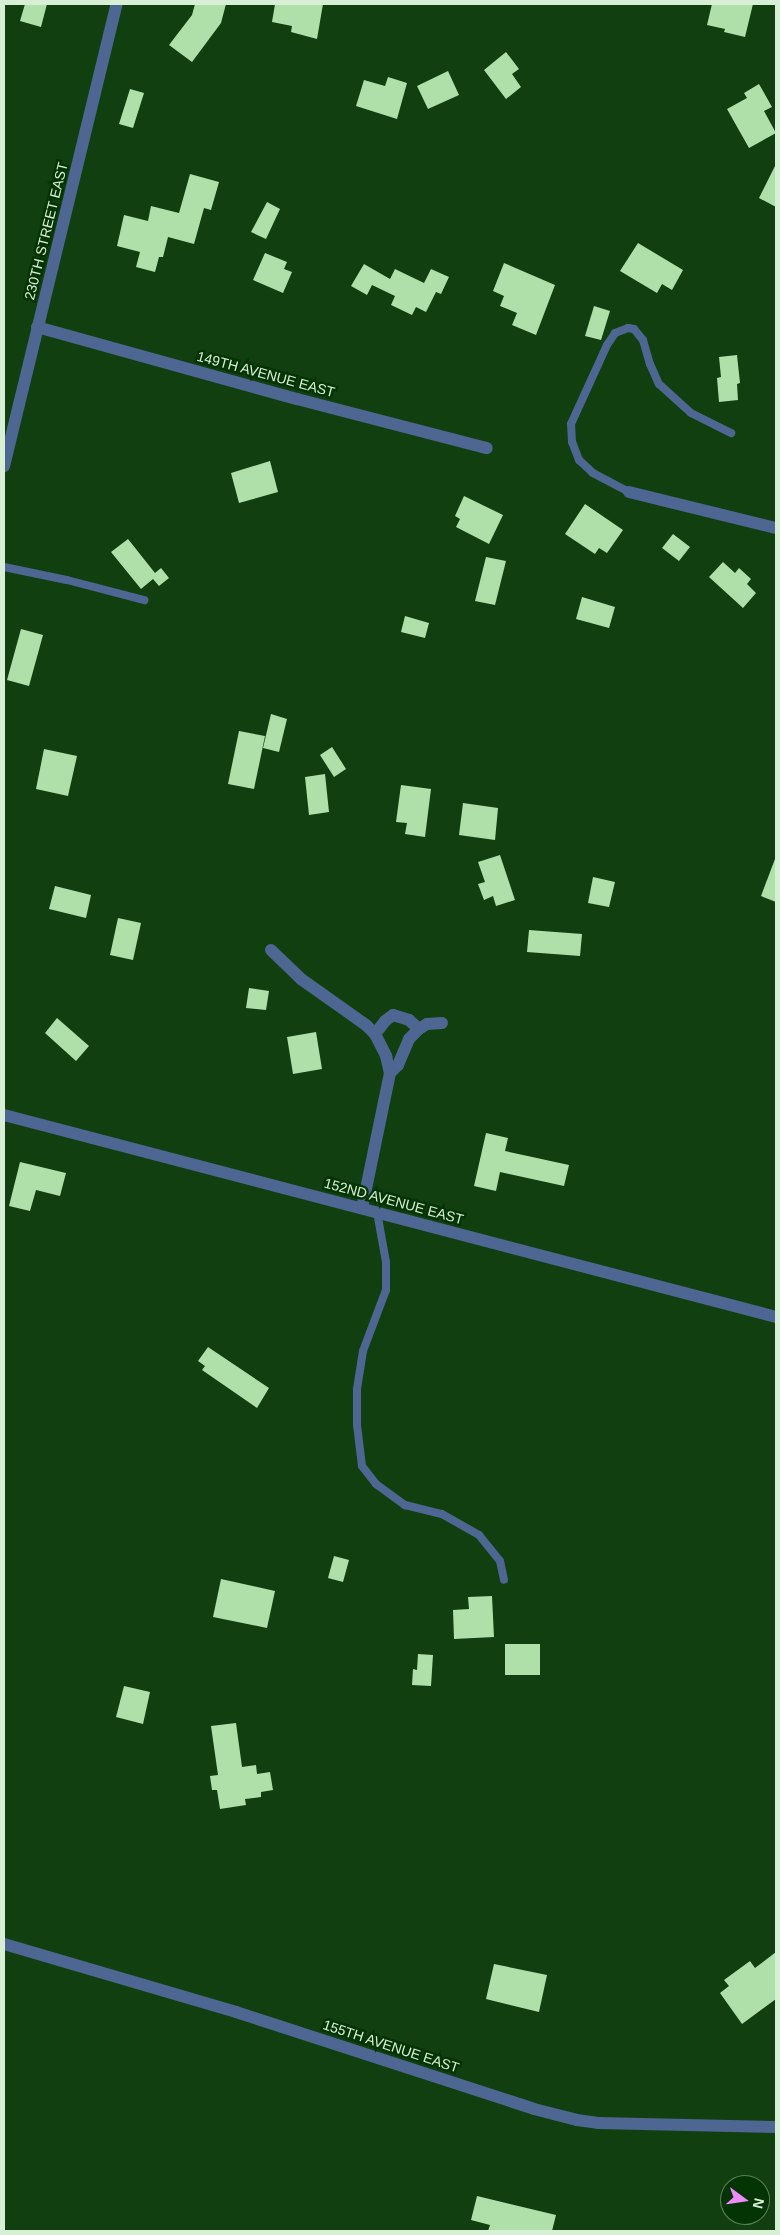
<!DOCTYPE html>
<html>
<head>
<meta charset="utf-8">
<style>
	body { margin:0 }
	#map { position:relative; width:780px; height:2235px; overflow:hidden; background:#123f10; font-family:Arial,sans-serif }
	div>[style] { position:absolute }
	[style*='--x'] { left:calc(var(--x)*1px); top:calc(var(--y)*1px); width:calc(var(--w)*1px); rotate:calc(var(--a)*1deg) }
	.building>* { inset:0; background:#afe0aa }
	.lane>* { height:8px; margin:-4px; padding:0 4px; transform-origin:4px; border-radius:4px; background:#4e6692 }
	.street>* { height:12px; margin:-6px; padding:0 6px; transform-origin:6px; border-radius:6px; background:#4e6692 }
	span { translate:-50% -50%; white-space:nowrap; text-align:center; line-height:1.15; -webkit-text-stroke:5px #053404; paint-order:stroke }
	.street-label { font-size:14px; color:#d7efd4 }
	.frame { position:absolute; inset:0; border:5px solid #d7efd4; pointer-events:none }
	.north { position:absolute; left:720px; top:2175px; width:50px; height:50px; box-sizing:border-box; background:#053404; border:1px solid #597f57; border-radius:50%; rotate:104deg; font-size:14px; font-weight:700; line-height:20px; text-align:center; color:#d7efd4 }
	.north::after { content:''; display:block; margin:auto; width:18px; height:22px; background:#ed8cfa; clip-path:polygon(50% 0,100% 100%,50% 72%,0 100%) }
</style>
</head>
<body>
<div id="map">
	<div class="building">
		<i style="clip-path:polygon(25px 4px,47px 4px,41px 27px,20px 21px)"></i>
		<i style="clip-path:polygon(195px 4px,226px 4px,221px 23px,192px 62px,169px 45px,192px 15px)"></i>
		<i style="clip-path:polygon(275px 4px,323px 4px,317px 39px,291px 32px,292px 26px,272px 22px)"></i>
		<i style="clip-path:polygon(712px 4px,753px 4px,745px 37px,724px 32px,725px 29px,707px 25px)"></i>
		<i style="clip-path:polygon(506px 52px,519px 69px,512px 74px,521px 87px,506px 99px,484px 70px)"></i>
		<i style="clip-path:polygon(448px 71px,459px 95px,428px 109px,417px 86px)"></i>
		<i style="clip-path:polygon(388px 77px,407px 83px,397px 119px,356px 106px,364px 80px,385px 86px)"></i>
		<i style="clip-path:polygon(759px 84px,772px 107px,764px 111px,776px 133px,749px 148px,727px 109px,747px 98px,744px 93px)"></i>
		<i style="clip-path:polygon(130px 89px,144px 93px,133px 128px,119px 124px)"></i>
		<i style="clip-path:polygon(776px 164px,776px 207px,759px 198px)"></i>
		<i style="clip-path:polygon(190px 174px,219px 182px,211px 210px,204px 208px,194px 244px,168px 237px,163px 257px,159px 257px,155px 272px,136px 267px,140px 252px,117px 246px,124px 215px,148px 221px,151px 206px,179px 213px)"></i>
		<i style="clip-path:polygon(267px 202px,280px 209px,266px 239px,251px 232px)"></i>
		<i style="clip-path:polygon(638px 243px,683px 270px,672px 290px,662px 284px,657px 293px,620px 271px)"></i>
		<i style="clip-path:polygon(265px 253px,287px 262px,284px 269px,292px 272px,283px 293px,253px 280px)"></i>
		<i style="clip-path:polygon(504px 263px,555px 285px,536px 335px,512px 325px,517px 313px,500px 306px,504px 296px,493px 291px)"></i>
		<i style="clip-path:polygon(364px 264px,390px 279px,395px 269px,424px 283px,431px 269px,449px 277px,441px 294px,436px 292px,426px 312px,416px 307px,412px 315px,391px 305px,395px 296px,372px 285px,367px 295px,351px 286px)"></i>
		<i style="clip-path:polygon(594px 306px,610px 311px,601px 340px,585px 336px)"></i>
		<i style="clip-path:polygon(737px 355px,740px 383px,737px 384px,738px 400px,719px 402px,717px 378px,721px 377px,719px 357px)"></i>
		<i style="clip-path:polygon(270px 461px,278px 492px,239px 503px,231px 473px)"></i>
		<i style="clip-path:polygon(464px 496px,503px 515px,489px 544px,456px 527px,460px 519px,455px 516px)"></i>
		<i style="clip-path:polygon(585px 504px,623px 530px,607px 553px,599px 548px,595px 554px,565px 534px)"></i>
		<i style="clip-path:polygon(673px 534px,690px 547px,679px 561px,662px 548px)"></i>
		<i style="clip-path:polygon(128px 539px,155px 573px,161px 568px,169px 578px,159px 586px,153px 579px,141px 589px,111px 552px)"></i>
		<i style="clip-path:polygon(486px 557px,506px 561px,495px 605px,475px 601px)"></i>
		<i style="clip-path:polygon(723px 562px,735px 573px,739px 568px,751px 579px,747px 584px,756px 593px,743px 608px,709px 577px)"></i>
		<i style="clip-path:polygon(582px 597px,615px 607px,609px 628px,576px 619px)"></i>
		<i style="clip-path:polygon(405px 616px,429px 623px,425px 638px,401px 632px)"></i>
		<i style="clip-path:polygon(21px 629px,43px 635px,29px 686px,7px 680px)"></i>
		<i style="clip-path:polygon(271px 714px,287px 719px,279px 752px,263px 748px)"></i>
		<i style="clip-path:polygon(239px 731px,265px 736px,254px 789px,228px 784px)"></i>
		<i style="clip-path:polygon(332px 747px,346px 769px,334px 777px,320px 755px)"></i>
		<i style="clip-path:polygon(44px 749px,77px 756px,68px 796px,36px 789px)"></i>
		<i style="clip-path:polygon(325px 774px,329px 812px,309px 815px,305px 777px)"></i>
		<i style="clip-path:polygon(401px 785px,431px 789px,425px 837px,405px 834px,407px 823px,396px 822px)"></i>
		<i style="clip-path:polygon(463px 803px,498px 808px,495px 840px,459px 835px)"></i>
		<i style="clip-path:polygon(500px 855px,515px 900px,496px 906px,493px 896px,484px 900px,478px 884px,485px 882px,478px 862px)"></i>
		<i style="clip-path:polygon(775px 859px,776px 860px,776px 902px,761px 896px)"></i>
		<i style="clip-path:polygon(593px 877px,615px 882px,609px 907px,588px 903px)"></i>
		<i style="clip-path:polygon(55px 886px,91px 895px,86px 918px,49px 909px)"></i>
		<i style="clip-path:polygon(118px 918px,141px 923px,133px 960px,110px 955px)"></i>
		<i style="clip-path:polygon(529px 930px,582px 934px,580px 956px,527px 952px)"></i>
		<i style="clip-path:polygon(249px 988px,269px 991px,266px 1010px,246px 1008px)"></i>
		<i style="clip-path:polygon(57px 1018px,89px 1046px,76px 1061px,45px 1033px)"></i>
		<i style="clip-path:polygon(316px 1032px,322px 1069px,293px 1074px,287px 1037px)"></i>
		<i style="clip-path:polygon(486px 1133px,508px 1138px,505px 1151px,569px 1165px,564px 1186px,500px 1172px,496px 1191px,474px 1186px)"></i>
		<i style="clip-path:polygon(20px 1162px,66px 1173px,60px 1196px,36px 1190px,30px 1211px,9px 1206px)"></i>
		<i style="clip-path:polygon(208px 1347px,269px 1388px,257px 1408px,202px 1370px,205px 1366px,198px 1361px)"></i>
		<i style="clip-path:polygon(334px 1556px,349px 1560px,343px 1582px,328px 1578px)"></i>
		<i style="clip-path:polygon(221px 1579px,275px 1591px,267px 1628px,213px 1617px)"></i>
		<i style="clip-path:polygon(492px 1596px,494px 1637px,454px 1639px,453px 1610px,469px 1609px,468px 1597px)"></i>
		<i style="clip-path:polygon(505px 1644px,540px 1644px,540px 1675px,505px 1675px)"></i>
		<i style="clip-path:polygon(418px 1654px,433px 1655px,431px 1686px,412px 1685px,413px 1669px,417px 1670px)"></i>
		<i style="clip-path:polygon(124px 1686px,150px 1692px,143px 1724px,116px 1717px)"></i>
		<i style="clip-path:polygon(236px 1723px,242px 1767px,256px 1765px,257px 1774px,270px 1772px,273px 1790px,261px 1792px,261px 1797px,245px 1799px,246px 1805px,220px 1809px,217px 1790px,212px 1790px,210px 1776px,218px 1775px,211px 1726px)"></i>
		<i style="clip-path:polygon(776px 1952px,776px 1999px,742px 2024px,720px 1993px,729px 1986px,724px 1980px,750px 1961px,755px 1968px)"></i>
		<i style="clip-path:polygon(494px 1964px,547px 1975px,539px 2012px,486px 1999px)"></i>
		<i style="clip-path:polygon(477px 2196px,556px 2215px,552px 2231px,488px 2231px,490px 2225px,471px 2220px)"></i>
	</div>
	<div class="lane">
		<i style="--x:629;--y:492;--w:41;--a:-152.2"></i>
		<i style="--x:593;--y:473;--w:19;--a:-137"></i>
		<i style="--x:579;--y:460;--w:19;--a:-111"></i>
		<i style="--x:572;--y:442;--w:18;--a:-93"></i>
		<i style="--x:571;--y:424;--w:87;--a:-65.5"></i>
		<i style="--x:607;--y:345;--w:14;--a:-56"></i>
		<i style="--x:615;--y:333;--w:14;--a:-21"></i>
		<i style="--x:628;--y:328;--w:6;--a:9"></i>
		<i style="--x:634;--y:329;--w:14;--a:51"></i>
		<i style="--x:643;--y:340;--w:25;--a:74"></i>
		<i style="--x:650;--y:364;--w:22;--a:66"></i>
		<i style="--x:659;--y:384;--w:43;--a:42.2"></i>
		<i style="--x:691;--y:413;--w:45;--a:26.6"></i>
		<i style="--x:4;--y:567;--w:64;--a:11.7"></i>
		<i style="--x:67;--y:580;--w:80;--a:14.6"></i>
		<i style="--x:377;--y:1212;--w:51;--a:79.8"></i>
		<i style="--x:386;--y:1262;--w:28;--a:90"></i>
		<i style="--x:386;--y:1290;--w:65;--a:110.7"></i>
		<i style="--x:363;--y:1351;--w:39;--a:99"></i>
		<i style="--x:357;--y:1390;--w:35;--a:90"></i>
		<i style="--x:357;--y:1425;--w:41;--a:83"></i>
		<i style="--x:362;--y:1466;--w:23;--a:52"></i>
		<i style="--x:376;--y:1484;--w:36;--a:36"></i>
		<i style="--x:405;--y:1505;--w:38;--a:14"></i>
		<i style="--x:442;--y:1514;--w:43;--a:29.6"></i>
		<i style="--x:479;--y:1535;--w:33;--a:51"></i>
		<i style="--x:500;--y:1561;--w:19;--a:78"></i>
	</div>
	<div class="street">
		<i style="--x:37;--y:327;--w:270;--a:15.5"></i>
		<i style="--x:297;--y:399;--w:196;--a:14.5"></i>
		<i style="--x:4;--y:466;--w:476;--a:-76.3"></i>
		<i style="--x:629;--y:492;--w:151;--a:13.8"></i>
		<i style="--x:271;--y:950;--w:42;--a:44"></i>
		<i style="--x:301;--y:979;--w:80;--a:35.3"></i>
		<i style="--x:366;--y:1025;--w:13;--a:45"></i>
		<i style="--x:375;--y:1034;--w:25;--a:63"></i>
		<i style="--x:386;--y:1056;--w:17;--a:77"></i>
		<i style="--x:390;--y:1073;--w:138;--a:101.7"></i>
		<i style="--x:375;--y:1034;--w:16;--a:-52"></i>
		<i style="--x:385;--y:1021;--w:10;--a:-37"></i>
		<i style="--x:393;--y:1015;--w:17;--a:17"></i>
		<i style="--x:409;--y:1020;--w:13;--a:42"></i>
		<i style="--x:390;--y:1073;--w:11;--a:-45"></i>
		<i style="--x:398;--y:1065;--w:28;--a:-67"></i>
		<i style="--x:409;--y:1039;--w:14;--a:-45"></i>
		<i style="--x:419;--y:1029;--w:9;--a:-32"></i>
		<i style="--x:427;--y:1024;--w:15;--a:-4"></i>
		<i style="--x:4;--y:1115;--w:798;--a:14.66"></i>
		<i style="--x:4;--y:1944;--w:242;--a:16.3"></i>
		<i style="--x:236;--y:2012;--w:313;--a:18"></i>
		<i style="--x:534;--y:2109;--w:44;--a:14.3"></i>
		<i style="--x:577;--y:2120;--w:21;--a:8"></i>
		<i style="--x:598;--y:2123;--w:178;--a:1.3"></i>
	</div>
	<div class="street-label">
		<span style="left:46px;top:231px;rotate:-76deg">230TH STREET EAST</span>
		<span style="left:266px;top:374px;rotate:15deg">149TH AVENUE EAST</span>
		<span style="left:394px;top:1201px;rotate:15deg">152ND AVENUE EAST</span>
		<span style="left:391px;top:2046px;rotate:18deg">155TH AVENUE EAST</span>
	</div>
	<div class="frame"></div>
	<div class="north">N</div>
</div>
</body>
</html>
